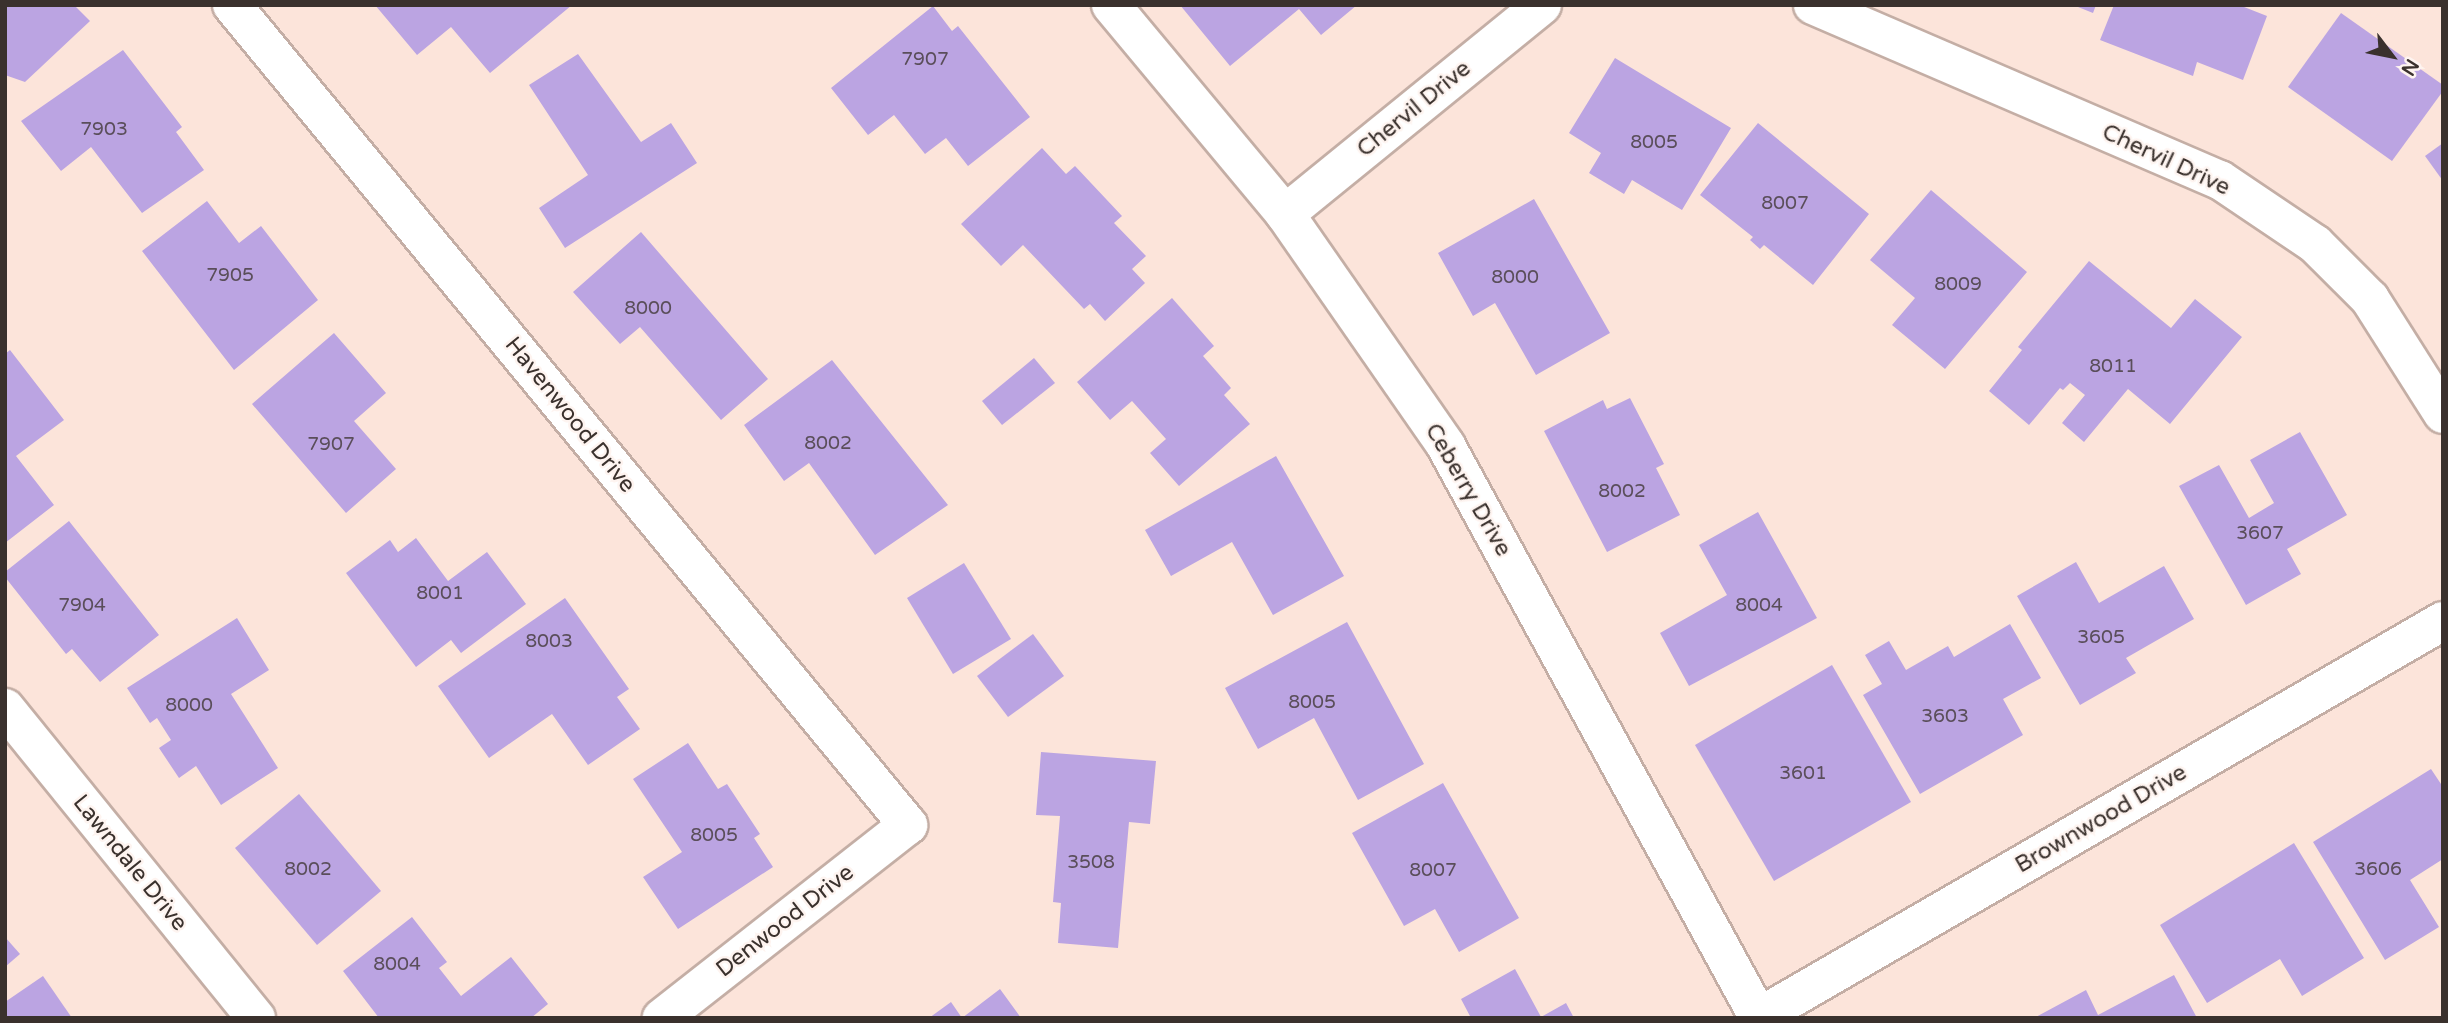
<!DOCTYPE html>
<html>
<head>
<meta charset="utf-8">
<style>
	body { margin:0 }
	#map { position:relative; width:2448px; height:1023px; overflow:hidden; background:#fce4da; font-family:"Varela Round",sans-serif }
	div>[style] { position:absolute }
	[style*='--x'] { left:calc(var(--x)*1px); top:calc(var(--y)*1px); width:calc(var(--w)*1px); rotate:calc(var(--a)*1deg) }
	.building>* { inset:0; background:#bba4e2 }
	.roads { filter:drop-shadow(2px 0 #c4aea5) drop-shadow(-2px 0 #c4aea5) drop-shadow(0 2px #c4aea5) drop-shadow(0 -2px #c4aea5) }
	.street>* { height:38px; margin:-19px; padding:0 19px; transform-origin:19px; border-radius:19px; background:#fff }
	span { translate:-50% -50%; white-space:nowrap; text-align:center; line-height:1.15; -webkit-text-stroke:5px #fef4f0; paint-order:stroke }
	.number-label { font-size:19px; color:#5a4e5a }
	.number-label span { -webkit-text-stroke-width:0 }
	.street-label { font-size:23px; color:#3a312d }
	.frame { position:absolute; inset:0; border:7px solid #3a312d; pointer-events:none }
	.north { position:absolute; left:2357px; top:21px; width:70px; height:70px; -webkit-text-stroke:5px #fef4f0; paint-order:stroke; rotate:122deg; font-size:19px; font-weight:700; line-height:28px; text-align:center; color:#3a312d }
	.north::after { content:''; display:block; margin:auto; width:24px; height:32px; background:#3a312d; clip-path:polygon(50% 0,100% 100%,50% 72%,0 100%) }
</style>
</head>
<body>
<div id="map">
	<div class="building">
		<i style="clip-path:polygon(5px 5px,74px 5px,90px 21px,25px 82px,5px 75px)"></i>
		<i style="clip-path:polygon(375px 5px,572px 5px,490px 73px,451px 27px,417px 55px)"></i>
		<i style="clip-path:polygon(1180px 5px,1357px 5px,1321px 35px,1299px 9px,1230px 66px)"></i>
		<i style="clip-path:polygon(2073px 5px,2096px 5px,2093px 13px)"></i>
		<i style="clip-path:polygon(2114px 5px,2239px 5px,2267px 16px,2243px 80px,2197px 62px,2193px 76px,2100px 40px)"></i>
		<i style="clip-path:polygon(933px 6px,952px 31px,958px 26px,1030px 117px,968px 166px,946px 138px,925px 154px,894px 115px,868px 135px,831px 88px)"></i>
		<i style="clip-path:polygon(2341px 13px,2443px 85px,2443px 91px,2392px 161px,2288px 87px)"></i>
		<i style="clip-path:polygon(123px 50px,182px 127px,176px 132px,204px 170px,142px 213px,91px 147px,61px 171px,21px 121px)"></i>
		<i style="clip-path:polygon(578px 54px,641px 142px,671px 123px,697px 163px,565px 248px,539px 208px,588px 175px,529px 85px)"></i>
		<i style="clip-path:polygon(1615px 58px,1731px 128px,1682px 210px,1632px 180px,1624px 194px,1589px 173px,1601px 153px,1569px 133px)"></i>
		<i style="clip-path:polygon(1758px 123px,1869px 214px,1813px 285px,1764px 245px,1760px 249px,1750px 240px,1753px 237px,1700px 195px)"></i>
		<i style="clip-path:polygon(2443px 143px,2443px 181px,2425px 156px)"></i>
		<i style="clip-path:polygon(1042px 148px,1066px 174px,1075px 166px,1122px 216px,1114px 223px,1146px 256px,1132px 269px,1145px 283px,1105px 321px,1090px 304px,1084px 309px,1023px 245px,1001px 266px,961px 224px)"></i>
		<i style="clip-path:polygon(1931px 190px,2027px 272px,1945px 369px,1892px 325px,1915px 298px,1870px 260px)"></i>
		<i style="clip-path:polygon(1534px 199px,1610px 333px,1536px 375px,1495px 303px,1473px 316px,1438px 253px)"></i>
		<i style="clip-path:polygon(207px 201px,239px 243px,261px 226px,318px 300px,234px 370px,142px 251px)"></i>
		<i style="clip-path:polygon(641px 232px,768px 379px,721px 420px,640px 327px,620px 344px,573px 292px)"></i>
		<i style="clip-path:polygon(2089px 261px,2171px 328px,2195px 299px,2242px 337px,2170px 424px,2128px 389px,2084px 442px,2062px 423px,2085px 395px,2070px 383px,2063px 390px,2060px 388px,2029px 425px,1989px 391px,2022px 350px,2018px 347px)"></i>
		<i style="clip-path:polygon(1172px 298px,1214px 346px,1203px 356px,1231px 388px,1224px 395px,1250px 424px,1179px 486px,1150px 453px,1166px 439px,1132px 401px,1110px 420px,1077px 382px)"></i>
		<i style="clip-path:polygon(334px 333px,386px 393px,354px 421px,396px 469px,346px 513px,252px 404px)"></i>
		<i style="clip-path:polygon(10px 350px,64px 420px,16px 456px,54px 505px,5px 543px,5px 354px)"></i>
		<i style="clip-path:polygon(1034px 358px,1055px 383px,1002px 425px,982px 401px)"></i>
		<i style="clip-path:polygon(832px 360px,948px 505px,875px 555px,809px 463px,784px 481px,744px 425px)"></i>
		<i style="clip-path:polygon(1630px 398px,1664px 464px,1656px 468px,1680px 515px,1607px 552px,1544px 431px,1603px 400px,1607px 409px)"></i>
		<i style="clip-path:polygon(2300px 432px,2347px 515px,2287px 549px,2301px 574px,2246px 605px,2179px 486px,2219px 465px,2249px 518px,2274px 503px,2250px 460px)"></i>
		<i style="clip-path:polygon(1276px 456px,1344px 576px,1273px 615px,1232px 542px,1171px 576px,1145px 530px)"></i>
		<i style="clip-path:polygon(1758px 512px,1817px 618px,1689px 686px,1660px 633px,1727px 595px,1699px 545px)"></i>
		<i style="clip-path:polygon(69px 521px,159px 635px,100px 682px,72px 649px,66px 654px,5px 577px,5px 572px)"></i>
		<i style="clip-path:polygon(416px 538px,448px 581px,487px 552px,526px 604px,461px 653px,451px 640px,416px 667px,346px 573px,390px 540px,398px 552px)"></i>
		<i style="clip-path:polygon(2076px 562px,2099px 603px,2164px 566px,2194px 619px,2126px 658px,2136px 673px,2080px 705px,2017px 596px)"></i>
		<i style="clip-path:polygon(964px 563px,1011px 639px,953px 674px,907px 598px)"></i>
		<i style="clip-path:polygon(565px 598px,629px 689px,617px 697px,640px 729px,588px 765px,552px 714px,489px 758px,438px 686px)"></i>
		<i style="clip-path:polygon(237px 618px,269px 670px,231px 694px,278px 768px,221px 805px,196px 766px,179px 778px,159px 748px,171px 740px,157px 718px,150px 723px,127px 688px)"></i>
		<i style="clip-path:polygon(1347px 622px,1424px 764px,1358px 800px,1314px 718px,1258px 749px,1225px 688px)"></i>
		<i style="clip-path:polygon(2010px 624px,2041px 678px,2003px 699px,2023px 735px,1920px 794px,1863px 695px,1882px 684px,1865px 655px,1889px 641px,1906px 670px,1948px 646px,1954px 657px)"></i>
		<i style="clip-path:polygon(1033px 634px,1064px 676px,1008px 717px,977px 676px)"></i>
		<i style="clip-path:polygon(1832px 665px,1911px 802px,1774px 881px,1695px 745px)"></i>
		<i style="clip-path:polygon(688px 743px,718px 789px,727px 784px,760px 834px,754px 838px,773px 867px,678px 929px,643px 877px,682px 852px,633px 779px)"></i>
		<i style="clip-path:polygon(1041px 752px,1156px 761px,1150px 824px,1129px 822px,1118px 948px,1058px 943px,1061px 903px,1053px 902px,1060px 816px,1036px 815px)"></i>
		<i style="clip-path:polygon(2431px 769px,2443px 787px,2443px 859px,2410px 880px,2439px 927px,2385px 960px,2313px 842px)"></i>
		<i style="clip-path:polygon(1443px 783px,1519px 918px,1459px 952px,1435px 909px,1404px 926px,1352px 833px)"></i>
		<i style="clip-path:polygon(299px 794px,381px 891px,317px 945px,235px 848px)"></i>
		<i style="clip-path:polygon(2294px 843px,2364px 958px,2302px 996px,2280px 959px,2207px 1003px,2160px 925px)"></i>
		<i style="clip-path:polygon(412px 917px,447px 962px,439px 968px,461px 996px,511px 957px,548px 1004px,531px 1018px,379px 1018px,343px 971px)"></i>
		<i style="clip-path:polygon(5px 937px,20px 954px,5px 967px)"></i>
		<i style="clip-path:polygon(1515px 969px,1541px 1017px,1566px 1003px,1574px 1018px,1471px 1018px,1461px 999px)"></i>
		<i style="clip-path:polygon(2174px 975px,2197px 1018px,2034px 1018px,2086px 990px,2098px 1015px)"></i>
		<i style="clip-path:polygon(43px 976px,72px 1018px,5px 1018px,5px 1002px)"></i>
		<i style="clip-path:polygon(1000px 989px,1021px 1018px,929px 1018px,951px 1002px,962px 1018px)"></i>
	</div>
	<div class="roads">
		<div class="street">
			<i style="--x:232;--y:5;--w:1063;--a:50.5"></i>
			<i style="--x:908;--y:825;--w:313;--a:141.9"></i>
			<i style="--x:1111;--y:5;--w:272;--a:50.2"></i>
			<i style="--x:1285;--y:214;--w:282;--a:55.2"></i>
			<i style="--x:1446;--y:446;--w:652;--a:61.31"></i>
			<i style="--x:1813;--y:5;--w:443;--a:23.3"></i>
			<i style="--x:2220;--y:180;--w:115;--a:34"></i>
			<i style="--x:2315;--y:244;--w:78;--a:45"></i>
			<i style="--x:2370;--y:299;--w:136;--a:57.6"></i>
			<i style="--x:1285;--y:214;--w:331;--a:-39.1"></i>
			<i style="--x:5;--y:708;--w:399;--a:51"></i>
			<i style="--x:1759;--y:1017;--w:790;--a:-30.07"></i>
		</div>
	</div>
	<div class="number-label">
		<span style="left:925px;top:60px">7907</span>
		<span style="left:104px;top:130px">7903</span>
		<span style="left:1654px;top:143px">8005</span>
		<span style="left:1785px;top:204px">8007</span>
		<span style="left:230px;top:276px">7905</span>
		<span style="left:1515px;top:278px">8000</span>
		<span style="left:1958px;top:285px">8009</span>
		<span style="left:648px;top:309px">8000</span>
		<span style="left:2113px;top:367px">8011</span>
		<span style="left:828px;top:444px">8002</span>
		<span style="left:331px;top:445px">7907</span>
		<span style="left:1622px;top:492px">8002</span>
		<span style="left:2260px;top:534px">3607</span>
		<span style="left:440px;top:594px">8001</span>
		<span style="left:82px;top:606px">7904</span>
		<span style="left:1759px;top:606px">8004</span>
		<span style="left:2101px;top:638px">3605</span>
		<span style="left:549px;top:642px">8003</span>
		<span style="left:1312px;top:703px">8005</span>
		<span style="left:189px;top:706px">8000</span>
		<span style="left:1945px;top:717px">3603</span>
		<span style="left:1803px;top:774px">3601</span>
		<span style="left:714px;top:836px">8005</span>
		<span style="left:1091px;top:863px">3508</span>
		<span style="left:308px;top:870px">8002</span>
		<span style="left:2378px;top:870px">3606</span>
		<span style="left:1433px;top:871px">8007</span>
		<span style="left:397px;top:965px">8004</span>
	</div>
	<div class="street-label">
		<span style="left:1414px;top:109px;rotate:-39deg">Chervil Drive</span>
		<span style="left:2166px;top:160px;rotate:25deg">Chervil Drive</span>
		<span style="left:570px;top:415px;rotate:51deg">Havenwood Drive</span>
		<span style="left:1468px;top:490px;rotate:60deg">Ceberry Drive</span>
		<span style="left:2101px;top:819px;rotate:-30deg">Brownwood Drive</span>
		<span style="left:130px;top:863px;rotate:51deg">Lawndale Drive</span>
		<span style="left:785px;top:921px;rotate:-38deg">Denwood Drive</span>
	</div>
	<div class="frame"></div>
	<div class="north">N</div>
</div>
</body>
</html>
